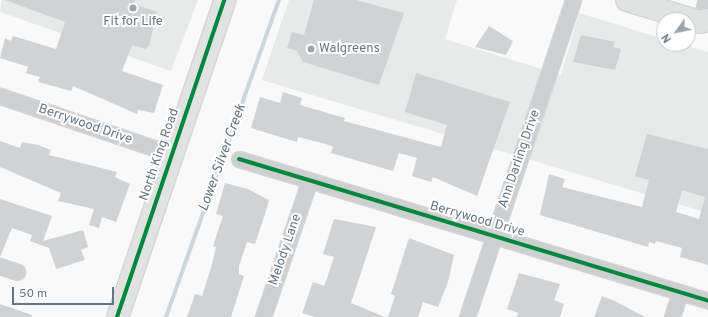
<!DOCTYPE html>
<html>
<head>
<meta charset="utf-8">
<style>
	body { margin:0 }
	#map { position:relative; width:708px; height:317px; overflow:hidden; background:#f9f9f9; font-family:Overpass,sans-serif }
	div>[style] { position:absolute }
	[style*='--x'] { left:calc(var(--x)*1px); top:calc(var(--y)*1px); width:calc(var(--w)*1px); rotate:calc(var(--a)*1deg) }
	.built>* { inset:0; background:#e8e9e9 }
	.stream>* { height:4px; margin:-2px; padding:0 2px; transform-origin:2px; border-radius:2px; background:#ced6d9 }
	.building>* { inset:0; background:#d0d2d3 }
	.roads { filter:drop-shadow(1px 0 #d5d6d7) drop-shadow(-1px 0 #d5d6d7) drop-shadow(0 1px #d5d6d7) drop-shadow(0 -1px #d5d6d7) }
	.minor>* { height:15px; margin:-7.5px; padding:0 7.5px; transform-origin:7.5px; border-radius:7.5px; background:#cecfd0 }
	.secondary>* { height:21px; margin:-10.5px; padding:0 10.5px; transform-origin:10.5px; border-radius:10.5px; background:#e1e2e2 }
	.primary>* { height:22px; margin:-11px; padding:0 11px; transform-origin:11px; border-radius:11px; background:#e1e2e2 }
	.cycleway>* { height:4px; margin:-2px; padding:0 2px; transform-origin:2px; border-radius:2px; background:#00873e }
	.dots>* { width:11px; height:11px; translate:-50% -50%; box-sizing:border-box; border:2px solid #fff; border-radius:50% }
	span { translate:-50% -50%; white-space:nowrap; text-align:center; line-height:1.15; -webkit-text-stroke:4px #fff; paint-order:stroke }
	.poi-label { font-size:13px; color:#657683 }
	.left { translate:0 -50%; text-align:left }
	.street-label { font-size:13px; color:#657683 }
	.water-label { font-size:14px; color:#60757c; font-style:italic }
	.north { position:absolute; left:656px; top:12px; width:40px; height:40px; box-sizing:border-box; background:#fff; border:1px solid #c1c8cd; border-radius:50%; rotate:237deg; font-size:11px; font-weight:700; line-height:16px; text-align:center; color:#657683 }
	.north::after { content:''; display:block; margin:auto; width:14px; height:18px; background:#99a4ac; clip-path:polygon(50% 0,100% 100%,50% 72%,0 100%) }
	.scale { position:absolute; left:12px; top:287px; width:102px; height:18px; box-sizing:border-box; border:2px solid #657683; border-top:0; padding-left:5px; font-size:12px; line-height:14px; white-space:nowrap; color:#657683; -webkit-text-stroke:3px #fff; paint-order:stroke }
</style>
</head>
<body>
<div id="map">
	<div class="built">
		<i style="clip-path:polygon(2px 0,198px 0,171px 71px,0 12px)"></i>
		<i style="clip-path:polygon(289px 0,457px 0,445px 39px,561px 75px,579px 13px,664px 39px,664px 44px,681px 44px,708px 52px,708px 213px,262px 80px)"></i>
	</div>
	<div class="stream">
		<i style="--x:166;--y:317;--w:337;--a:-70.4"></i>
	</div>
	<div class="building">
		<i style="clip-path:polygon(5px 0,135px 0,134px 4px,157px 12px,149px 46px,145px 49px,132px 45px,122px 71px,163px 85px,154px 113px,138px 110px,137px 114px,73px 86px,71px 91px,38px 82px,40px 77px,26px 73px,28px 67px,0 58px,5px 38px,11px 41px,13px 36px,56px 49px,65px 22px)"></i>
		<i style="clip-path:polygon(314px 0,356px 0,404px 13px,379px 85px,303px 62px,297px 51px,287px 48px,292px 32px,304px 35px)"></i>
		<i style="clip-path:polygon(489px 26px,513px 41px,506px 55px,475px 47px)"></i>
		<i style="clip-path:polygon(581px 35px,615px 42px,613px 47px,621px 49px,615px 70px,573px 62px)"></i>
		<i style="clip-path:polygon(416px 73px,510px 102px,477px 196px,433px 177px,431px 182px,412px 176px,417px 158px,399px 153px,393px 171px,331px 153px,333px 147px,326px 144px,298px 137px,297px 142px,251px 128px,260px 97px,280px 103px,283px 92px,302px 98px,300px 105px,345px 118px,344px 121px,441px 147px,447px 125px,405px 112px)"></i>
		<i style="clip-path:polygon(evenodd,647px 134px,708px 149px,708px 265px,680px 257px,682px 248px,656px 241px,655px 244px,649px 242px,648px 247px,540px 215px,549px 174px,565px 179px,562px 187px,642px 207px,649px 180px,635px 176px,647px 134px,682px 190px,705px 197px,699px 219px,676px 212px,682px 190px)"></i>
		<i style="clip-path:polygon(0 141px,20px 148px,22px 142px,38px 145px,51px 150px,49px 155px,117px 172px,115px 177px,130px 184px,116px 222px,102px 217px,99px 228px,89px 225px,94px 209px,58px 201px,61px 193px,0 167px)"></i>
		<i style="clip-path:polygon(225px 183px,248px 189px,269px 200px,265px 214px,255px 244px,247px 242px,239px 266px,239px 274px,244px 276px,231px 317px,187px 317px,195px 294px,202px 296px,211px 268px,216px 247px,213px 246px,223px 216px,216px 214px)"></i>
		<i style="clip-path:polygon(0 199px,52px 216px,43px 241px,83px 230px,88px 247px,81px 250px,85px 260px,56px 269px,49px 248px,30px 241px,32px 235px,12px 228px,0 257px)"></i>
		<i style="clip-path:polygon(334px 219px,376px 227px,351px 303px,385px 317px,315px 317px,302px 313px,313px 282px,324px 286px,327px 278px,334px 257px,323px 254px)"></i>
		<i style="clip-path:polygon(409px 238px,454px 255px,448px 282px,438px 307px,423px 302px,418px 317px,388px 317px,395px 296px,391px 294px)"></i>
		<i style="clip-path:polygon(519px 273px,560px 284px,554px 300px,564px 304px,560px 317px,517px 317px,518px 313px,507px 309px)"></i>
		<i style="clip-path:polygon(602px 296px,615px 301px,645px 317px,594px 317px)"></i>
		<i style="clip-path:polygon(0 304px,32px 315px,32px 317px,0 317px)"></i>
	</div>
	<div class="roads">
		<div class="minor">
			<i style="--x:700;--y:22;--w:23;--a:-75"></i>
			<i style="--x:0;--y:96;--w:181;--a:18.7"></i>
			<i style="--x:239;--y:159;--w:490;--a:16.8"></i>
			<i style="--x:0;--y:266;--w:18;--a:19"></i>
			<i style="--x:263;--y:317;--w:143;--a:-71.2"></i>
			<i style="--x:467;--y:317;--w:334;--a:-71.5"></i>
			<i style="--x:672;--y:317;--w:25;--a:-72"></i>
		</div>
		<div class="secondary">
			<i style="--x:117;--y:317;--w:335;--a:-71.3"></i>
		</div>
		<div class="primary">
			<i style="--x:627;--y:0;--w:76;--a:16.8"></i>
			<i style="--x:700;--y:22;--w:8;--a:-14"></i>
		</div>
	</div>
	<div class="cycleway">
		<i style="--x:239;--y:159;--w:490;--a:16.8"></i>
		<i style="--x:117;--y:317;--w:335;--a:-71.3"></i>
	</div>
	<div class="dots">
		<i style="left:133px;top:8px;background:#99a4ac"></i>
		<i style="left:311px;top:49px;background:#99a4ac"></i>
	</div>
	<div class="poi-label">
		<span style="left:133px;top:22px">Fit for Life</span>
		<span class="left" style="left:319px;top:49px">Walgreens</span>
	</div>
	<div class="street-label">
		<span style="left:85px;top:125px;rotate:19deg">Berrywood Drive</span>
		<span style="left:160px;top:155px;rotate:-71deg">North King Road</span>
		<span style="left:520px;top:159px;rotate:-71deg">Ann Darling Drive</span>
		<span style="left:477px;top:220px;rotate:16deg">Berrywood Drive</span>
		<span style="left:286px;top:250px;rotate:-71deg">Melody Lane</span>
	</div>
	<div class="water-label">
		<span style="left:223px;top:158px;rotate:-70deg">Lower Silver Creek</span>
	</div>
	<div class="north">N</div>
	<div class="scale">50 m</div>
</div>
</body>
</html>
